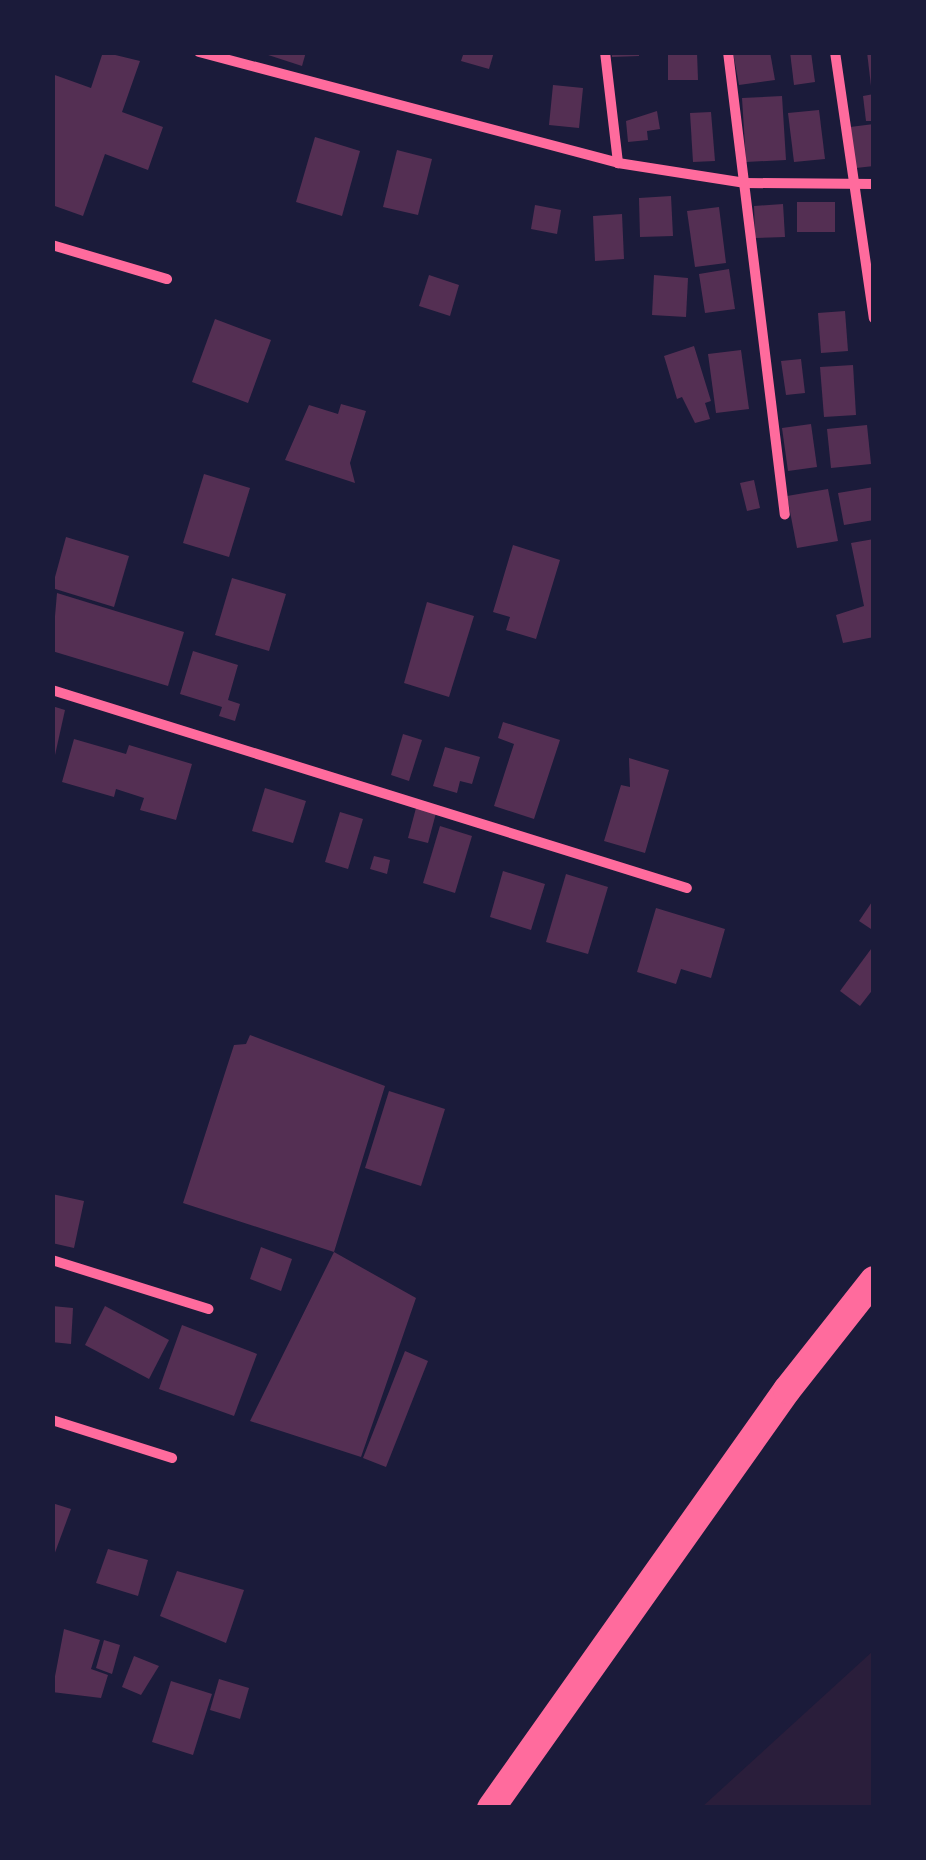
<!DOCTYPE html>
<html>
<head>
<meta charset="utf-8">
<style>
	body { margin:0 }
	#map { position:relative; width:926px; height:1860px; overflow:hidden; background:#1b1b3a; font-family:Figtree,sans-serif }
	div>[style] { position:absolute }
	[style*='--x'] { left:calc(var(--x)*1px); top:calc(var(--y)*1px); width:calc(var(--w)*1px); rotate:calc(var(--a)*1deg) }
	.green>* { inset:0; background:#2a1e3b }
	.building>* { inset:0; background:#542f53 }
	.minor>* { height:10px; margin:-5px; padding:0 5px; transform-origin:5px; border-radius:5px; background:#ff6b9d }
	.trunk>* { height:28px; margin:-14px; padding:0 14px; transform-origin:14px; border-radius:14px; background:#ff6b9d }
	span { translate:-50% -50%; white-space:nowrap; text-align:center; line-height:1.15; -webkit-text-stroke:8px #1b1b3a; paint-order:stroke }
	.frame { position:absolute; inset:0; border:55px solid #1b1b3a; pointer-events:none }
</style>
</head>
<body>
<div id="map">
	<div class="green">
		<i style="clip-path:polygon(873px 1651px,873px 1807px,702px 1807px)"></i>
	</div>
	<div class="building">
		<i style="clip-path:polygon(103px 52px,140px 61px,122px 112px,163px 127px,148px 170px,105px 154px,83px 216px,52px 205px,52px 74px,91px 88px)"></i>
		<i style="clip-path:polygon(259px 52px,306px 52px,302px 66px)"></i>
		<i style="clip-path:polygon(464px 52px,494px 52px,489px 69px,461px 61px)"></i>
		<i style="clip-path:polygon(612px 52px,639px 52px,639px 56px,612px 57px)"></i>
		<i style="clip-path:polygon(668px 52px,697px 52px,698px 80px,668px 80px)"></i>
		<i style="clip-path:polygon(733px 52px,770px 52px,775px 80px,739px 85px)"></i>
		<i style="clip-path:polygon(790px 52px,811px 52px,815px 82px,794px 85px)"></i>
		<i style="clip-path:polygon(867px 52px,874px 52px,874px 86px,871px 86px)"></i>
		<i style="clip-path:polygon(553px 85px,583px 88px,579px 128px,549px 125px)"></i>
		<i style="clip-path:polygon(874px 94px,874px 121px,866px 121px,863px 96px)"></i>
		<i style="clip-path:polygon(782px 96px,786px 160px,746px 162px,742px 98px)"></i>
		<i style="clip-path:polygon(819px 110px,825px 159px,794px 162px,788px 113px)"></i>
		<i style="clip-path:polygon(657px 111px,660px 129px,647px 131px,648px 140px,628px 142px,626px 121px)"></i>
		<i style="clip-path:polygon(711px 112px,715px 161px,693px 162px,690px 113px)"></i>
		<i style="clip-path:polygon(874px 124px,874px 166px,856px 168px,850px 127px)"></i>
		<i style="clip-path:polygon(315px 137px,360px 151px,342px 216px,296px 202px)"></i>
		<i style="clip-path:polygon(397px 150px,432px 159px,418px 215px,383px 207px)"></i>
		<i style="clip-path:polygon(671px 196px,673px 236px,640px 237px,639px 198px)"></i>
		<i style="clip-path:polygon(797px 202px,835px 202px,835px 232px,797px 232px)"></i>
		<i style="clip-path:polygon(783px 204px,785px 237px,755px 238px,754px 206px)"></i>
		<i style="clip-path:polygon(535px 205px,561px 210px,557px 234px,531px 229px)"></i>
		<i style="clip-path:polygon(719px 207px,726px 263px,695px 267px,687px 211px)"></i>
		<i style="clip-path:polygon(622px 214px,624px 259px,595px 261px,593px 216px)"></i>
		<i style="clip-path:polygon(729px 269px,735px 309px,705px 313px,699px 274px)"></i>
		<i style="clip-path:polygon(429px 275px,459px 285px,450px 316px,419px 306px)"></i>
		<i style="clip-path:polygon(654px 275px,688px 278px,686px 317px,652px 315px)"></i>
		<i style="clip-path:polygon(845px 311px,848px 351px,821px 353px,818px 313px)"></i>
		<i style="clip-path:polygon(215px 319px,271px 340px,248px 403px,192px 382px)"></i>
		<i style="clip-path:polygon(694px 346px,711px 401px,705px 403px,710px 419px,695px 423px,682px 397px,677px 399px,664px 356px)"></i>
		<i style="clip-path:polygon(741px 350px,749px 409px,716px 413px,708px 354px)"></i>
		<i style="clip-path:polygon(801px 359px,805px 393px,786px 395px,781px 361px)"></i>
		<i style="clip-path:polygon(853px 365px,856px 415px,824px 417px,820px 367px)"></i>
		<i style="clip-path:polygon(341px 404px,366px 411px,350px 463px,355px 483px,285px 460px,309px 405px,338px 414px)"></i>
		<i style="clip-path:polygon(811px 424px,817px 467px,788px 471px,782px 428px)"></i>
		<i style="clip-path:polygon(867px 425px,871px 464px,831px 468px,827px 429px)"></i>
		<i style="clip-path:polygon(204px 474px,250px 488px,229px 557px,183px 543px)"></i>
		<i style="clip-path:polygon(754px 480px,760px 508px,747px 511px,740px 483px)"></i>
		<i style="clip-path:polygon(874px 487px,874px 520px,844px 525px,838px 493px)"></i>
		<i style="clip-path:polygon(828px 489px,838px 541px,797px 548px,787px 496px)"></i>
		<i style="clip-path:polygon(66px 537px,129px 556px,114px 607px,52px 588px)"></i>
		<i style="clip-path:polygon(874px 539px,874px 637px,843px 643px,836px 615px,864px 606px,851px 543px)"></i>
		<i style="clip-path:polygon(513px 545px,560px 560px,536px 639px,506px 630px,510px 617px,493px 612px)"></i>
		<i style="clip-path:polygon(232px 578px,286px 594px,269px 651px,215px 635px)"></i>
		<i style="clip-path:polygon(57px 593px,184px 632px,168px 686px,52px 651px)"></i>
		<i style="clip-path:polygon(427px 602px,474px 616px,449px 697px,404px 683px)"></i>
		<i style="clip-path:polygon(193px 651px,238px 665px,228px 700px,240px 704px,235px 721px,219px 716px,222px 707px,180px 694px)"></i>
		<i style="clip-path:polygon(52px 706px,65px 710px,53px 764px,52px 764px)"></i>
		<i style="clip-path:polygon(503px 722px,560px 740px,534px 819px,494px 806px,514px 744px,498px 738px)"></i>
		<i style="clip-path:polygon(403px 734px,422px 740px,409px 781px,391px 775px)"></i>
		<i style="clip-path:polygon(74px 739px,126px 754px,129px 745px,192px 764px,176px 820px,140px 810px,144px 798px,116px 789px,114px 797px,62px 782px)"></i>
		<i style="clip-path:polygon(445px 747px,480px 757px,472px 784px,460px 781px,457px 793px,433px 786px)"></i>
		<i style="clip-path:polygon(629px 758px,669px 770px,645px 853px,604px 841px,621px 785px,630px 787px)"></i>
		<i style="clip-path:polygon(265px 788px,306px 801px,293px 843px,252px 831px)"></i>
		<i style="clip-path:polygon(416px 808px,436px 813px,428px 843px,408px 838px)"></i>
		<i style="clip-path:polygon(340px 812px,363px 819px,348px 869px,325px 862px)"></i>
		<i style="clip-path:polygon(440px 826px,472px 836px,455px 893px,423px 883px)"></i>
		<i style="clip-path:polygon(374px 856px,390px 860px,387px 874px,370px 869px)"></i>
		<i style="clip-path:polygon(503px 871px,545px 884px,531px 930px,490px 917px)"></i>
		<i style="clip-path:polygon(566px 874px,608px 887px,588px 954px,546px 942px)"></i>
		<i style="clip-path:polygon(874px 899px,874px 931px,859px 921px)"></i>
		<i style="clip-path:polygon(656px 908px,725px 929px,711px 978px,681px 969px,676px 984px,637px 972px)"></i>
		<i style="clip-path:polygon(874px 945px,874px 988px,860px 1006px,840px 991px)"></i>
		<i style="clip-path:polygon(250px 1035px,385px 1086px,334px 1252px,416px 1298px,361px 1457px,250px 1421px,334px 1252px,183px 1203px,234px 1045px,246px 1044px)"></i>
		<i style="clip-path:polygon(389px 1091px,445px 1109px,421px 1186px,365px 1168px)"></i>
		<i style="clip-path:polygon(52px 1194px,84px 1201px,74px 1248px,52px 1243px)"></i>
		<i style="clip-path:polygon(261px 1247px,292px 1259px,281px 1291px,250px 1279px)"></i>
		<i style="clip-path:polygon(52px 1306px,73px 1308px,71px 1344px,52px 1342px)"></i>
		<i style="clip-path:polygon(105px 1306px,169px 1340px,149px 1379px,85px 1345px)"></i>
		<i style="clip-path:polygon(182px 1325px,257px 1354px,234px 1416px,159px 1389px)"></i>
		<i style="clip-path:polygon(405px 1351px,428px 1361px,386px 1467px,363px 1458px)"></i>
		<i style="clip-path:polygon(52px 1503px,71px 1509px,53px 1558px,52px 1558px)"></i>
		<i style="clip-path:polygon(108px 1549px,148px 1560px,138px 1596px,96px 1583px)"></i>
		<i style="clip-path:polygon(177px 1571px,244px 1590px,226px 1643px,160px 1616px)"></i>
		<i style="clip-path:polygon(64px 1629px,100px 1640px,91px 1669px,108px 1675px,101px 1698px,52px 1692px)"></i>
		<i style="clip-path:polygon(104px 1640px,120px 1645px,112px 1674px,96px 1668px)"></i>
		<i style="clip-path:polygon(134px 1656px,159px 1666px,141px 1695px,122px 1687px)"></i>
		<i style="clip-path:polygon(219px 1679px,249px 1688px,240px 1719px,210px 1710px)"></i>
		<i style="clip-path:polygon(171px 1681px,212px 1694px,193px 1755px,152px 1742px)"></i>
	</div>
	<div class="minor">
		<i style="--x:199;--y:52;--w:433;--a:14.8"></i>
		<i style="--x:618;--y:163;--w:129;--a:8.9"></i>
		<i style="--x:745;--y:183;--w:129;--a:0.4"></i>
		<i style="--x:605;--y:52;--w:112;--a:83.3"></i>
		<i style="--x:728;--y:52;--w:466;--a:83"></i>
		<i style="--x:835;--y:52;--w:269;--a:81.7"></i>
		<i style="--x:52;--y:245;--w:120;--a:16.5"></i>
		<i style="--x:52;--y:690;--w:665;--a:17.32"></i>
		<i style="--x:52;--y:1260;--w:164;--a:17.4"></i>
		<i style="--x:52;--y:1420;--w:126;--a:17.6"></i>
	</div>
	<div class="trunk">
		<i style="--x:491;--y:1808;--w:512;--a:-54.7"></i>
		<i style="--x:787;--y:1390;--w:140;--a:-51.7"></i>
	</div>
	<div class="frame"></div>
</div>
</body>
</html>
